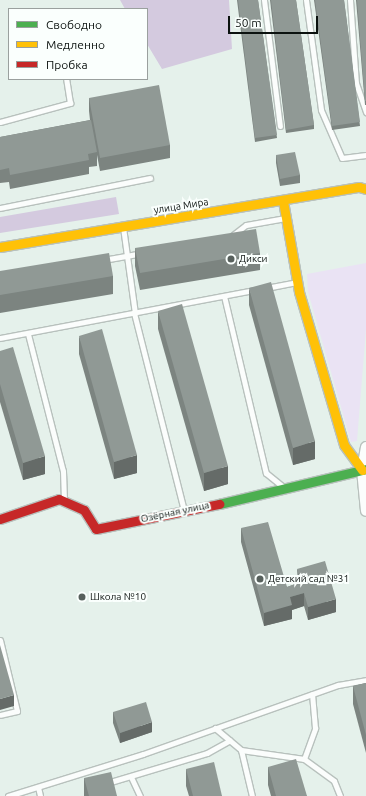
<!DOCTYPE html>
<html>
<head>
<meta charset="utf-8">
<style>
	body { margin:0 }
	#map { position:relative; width:366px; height:796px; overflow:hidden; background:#e5f1eb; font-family:Ubuntu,sans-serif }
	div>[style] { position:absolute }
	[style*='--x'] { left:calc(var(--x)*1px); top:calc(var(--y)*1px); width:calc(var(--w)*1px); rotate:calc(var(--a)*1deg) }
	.green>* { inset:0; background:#eae3f4 }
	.forest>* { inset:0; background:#d4cadf }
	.roads { filter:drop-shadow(1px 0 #b8c1bd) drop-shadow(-1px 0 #b8c1bd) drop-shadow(0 1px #b8c1bd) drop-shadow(0 -1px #b8c1bd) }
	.lane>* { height:5px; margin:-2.5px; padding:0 2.5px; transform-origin:2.5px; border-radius:2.5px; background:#fbfdfc }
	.street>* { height:10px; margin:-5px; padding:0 5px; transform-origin:5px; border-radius:5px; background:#fbfdfc }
	.fast>* { height:9px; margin:-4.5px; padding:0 4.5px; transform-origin:4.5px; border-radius:4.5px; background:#4caf50 }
	.slow>* { height:9px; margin:-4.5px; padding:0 4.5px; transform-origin:4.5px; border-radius:4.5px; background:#ffc107 }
	.jam>* { height:9px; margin:-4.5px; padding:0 4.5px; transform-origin:4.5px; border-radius:4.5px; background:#c62828 }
	.wall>* { inset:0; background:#7c8480 }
	.shaded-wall>* { inset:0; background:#656b68 }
	.building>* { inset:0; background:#909995 }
	.dots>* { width:11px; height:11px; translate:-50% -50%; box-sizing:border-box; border:2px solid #fafffd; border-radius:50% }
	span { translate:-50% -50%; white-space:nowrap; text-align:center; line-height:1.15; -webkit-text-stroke:4px #fafffd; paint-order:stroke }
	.street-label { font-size:10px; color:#0b120f }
	.poi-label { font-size:10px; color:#0b120f }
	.left { translate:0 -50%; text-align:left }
	.legend { position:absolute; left:8px; top:8px; width:140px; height:72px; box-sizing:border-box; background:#fafffd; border:1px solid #9aa09e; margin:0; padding:5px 7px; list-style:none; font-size:12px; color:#0b120f }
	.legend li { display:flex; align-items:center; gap:8px; height:20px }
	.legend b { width:20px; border:1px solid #9aa09e }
	.scale { position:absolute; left:228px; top:16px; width:90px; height:18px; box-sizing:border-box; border:2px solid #0b120f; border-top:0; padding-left:5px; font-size:12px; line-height:14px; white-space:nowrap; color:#0b120f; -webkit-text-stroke:3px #fafffd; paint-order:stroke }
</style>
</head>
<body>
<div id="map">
	<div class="green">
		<i style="clip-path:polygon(366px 263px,366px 329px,357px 441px,351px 442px,308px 292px,307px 274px)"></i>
	</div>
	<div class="forest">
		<i style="clip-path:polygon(120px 0,229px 0,232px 49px,162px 69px,147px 44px,147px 9px,125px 9px)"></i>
		<i style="clip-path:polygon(116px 197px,119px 214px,0 233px,0 217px)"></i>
	</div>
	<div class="roads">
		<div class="lane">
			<i style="--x:264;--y:0;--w:127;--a:82.8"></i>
			<i style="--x:306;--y:0;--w:111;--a:82.2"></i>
			<i style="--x:321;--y:110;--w:52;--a:66.4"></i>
			<i style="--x:342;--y:158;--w:24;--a:-7"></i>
			<i style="--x:350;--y:0;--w:83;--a:85.9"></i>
			<i style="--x:356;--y:83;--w:31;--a:71"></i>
			<i style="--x:0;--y:122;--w:73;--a:-15.2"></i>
			<i style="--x:70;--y:103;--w:24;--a:-99"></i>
			<i style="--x:0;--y:208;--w:153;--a:-11.3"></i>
			<i style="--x:123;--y:227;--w:87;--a:82.1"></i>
			<i style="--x:233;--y:235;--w:16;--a:-38"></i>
			<i style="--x:246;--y:225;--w:40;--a:-10"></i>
			<i style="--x:103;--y:260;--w:39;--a:-10"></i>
			<i style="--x:266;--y:288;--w:31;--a:-11"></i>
			<i style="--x:224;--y:296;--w:182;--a:76.7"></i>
			<i style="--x:266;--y:473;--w:21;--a:39"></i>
			<i style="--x:134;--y:313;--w:203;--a:75.8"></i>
			<i style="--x:28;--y:334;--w:141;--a:75.7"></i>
			<i style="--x:63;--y:471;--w:28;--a:88"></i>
			<i style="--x:0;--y:338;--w:258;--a:-10.7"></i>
			<i style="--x:0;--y:640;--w:73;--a:76.5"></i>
			<i style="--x:17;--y:711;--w:17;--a:167"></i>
			<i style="--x:215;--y:728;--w:34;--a:40"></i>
			<i style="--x:241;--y:750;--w:64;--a:8.1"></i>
			<i style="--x:304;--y:759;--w:37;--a:36"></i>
			<i style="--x:334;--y:781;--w:16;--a:68"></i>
			<i style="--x:241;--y:750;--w:47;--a:76.6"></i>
			<i style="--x:304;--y:759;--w:33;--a:-70"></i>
			<i style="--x:315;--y:728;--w:34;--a:-95"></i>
			<i style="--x:131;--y:777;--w:21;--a:65"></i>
			<i style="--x:107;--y:783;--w:104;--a:-16.7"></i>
			<i style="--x:207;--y:753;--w:26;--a:-29"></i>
			<i style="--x:38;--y:787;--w:9;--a:77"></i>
			<i style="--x:8;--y:796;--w:141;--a:-17.3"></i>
			<i style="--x:143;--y:754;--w:207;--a:-19.5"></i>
			<i style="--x:338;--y:685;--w:28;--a:-10"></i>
		</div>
		<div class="street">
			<i style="--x:366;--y:447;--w:23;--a:100"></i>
			<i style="--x:362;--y:470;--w:41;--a:84.4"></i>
		</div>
		<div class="fast">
			<i style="--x:219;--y:504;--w:151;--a:-13.4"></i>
		</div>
		<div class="slow">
			<i style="--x:283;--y:201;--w:92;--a:80"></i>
			<i style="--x:299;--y:292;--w:159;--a:73.6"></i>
			<i style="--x:344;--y:445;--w:31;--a:54"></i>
			<i style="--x:0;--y:247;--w:364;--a:-9.5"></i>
			<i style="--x:359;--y:187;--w:7;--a:16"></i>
		</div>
		<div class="jam">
			<i style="--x:0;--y:519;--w:62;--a:-18.7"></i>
			<i style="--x:59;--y:499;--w:27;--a:24"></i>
			<i style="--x:84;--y:510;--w:22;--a:58"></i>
			<i style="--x:96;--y:529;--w:126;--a:-11.5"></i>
		</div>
	</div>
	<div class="wall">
		<i style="clip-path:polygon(237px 0,258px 0,277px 138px,255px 142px)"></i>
		<i style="clip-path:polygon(270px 0,296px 0,314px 125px,314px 129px,286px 133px)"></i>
		<i style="clip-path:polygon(314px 0,344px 0,360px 126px,332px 130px)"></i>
		<i style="clip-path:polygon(356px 0,366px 0,366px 105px,365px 105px)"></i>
		<i style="clip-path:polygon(89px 98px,170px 145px,170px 158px,100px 171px,97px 155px,97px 166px,89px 167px,89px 174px,10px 189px,9px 182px,0 183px,0 137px,90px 120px,89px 111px)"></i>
		<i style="clip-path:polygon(276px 155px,300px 175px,300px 183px,280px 186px,276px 163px)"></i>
		<i style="clip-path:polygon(135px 248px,260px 253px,260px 270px,140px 290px,135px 266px)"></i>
		<i style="clip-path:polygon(0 271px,113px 276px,113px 294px,0 313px)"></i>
		<i style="clip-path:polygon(249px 288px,315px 459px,293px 465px,249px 305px)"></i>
		<i style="clip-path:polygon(158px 311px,228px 484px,204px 491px,158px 329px)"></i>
		<i style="clip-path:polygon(79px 336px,137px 473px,114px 479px,79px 354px)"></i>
		<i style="clip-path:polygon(0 351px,45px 474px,23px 480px,0 402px)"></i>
		<i style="clip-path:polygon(241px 528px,287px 587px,298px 583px,297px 569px,336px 612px,308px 620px,304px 606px,292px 610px,292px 619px,264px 626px,241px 542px)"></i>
		<i style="clip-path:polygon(366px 683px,366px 753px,353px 704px,353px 686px)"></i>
		<i style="clip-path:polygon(113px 712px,152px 732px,120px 743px,113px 723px)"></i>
		<i style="clip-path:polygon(268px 767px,307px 796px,271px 796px,268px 785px)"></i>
		<i style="clip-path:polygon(186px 769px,222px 796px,189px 796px,186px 786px)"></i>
		<i style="clip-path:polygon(84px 778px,117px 796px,84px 796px)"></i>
	</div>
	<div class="shaded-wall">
		<i style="clip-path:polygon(315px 441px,315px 459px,293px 465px,293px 448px)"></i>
		<i style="clip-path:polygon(137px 455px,137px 473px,114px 479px,114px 462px)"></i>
		<i style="clip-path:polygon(45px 456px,45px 474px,23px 480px,23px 463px)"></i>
		<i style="clip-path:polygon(228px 466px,228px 484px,204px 491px,204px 473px)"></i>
		<i style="clip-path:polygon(304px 593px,304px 606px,292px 610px,292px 619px,264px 626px,264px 613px,290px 597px)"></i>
		<i style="clip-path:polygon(336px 599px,336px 612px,308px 620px,308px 607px)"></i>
		<i style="clip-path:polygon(14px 695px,14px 706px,0 710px,0 699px)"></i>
		<i style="clip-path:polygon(152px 722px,152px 732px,120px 743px,120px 733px)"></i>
	</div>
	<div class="building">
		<i style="clip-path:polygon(238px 0,258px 0,277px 135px,255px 138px)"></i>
		<i style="clip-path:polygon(271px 0,296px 0,314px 125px,286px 130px)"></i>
		<i style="clip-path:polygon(315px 0,344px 0,360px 122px,332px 126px)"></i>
		<i style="clip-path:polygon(357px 0,366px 0,366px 101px,365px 101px)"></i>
		<i style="clip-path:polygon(159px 85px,170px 145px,100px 158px,89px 98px)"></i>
		<i style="clip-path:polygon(91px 120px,97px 152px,88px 154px,89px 160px,10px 175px,9px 168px,0 170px,0 137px)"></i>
		<i style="clip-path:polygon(295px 152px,300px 175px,280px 179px,276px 155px)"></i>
		<i style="clip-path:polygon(256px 229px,260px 253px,140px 273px,135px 248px)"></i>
		<i style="clip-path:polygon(109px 253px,113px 276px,0 295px,0 271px)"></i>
		<i style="clip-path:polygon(271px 282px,315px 441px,293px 448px,249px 288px)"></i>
		<i style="clip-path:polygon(182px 304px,228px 466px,204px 473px,158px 311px)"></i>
		<i style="clip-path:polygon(102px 329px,137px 455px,114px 462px,79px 336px)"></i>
		<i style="clip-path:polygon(13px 347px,45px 456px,23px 463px,0 384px,0 351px)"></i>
		<i style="clip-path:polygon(268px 522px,287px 587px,301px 582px,297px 569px,325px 561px,336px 599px,308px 607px,304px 593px,290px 597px,292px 605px,264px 613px,241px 528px)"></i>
		<i style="clip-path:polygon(0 645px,14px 695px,0 699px)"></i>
		<i style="clip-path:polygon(366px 683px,366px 735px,353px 686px)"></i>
		<i style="clip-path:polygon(146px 702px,152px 722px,120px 733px,113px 712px)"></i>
		<i style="clip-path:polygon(296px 759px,307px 796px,276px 796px,268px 767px)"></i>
		<i style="clip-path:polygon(214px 762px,222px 796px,193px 796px,186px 769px)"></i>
		<i style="clip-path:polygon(111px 772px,117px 796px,89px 796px,84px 778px)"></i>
	</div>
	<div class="dots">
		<i style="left:231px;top:259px;background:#57605c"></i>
		<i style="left:260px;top:579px;background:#57605c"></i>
		<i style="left:82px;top:597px;background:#57605c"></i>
	</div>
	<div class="street-label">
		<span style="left:181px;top:206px;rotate:-9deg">улица Мира</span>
		<span style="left:175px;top:512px;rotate:-12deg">Озёрная улица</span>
	</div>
	<div class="poi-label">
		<span class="left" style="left:239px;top:259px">Дикси</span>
		<span class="left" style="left:268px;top:579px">Детский сад №31</span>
		<span class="left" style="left:90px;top:597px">Школа №10</span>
	</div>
	<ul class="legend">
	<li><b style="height:5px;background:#4caf50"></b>Свободно</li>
	<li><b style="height:5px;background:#ffc107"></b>Медленно</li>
	<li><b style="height:5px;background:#c62828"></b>Пробка</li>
	</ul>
	<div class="scale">50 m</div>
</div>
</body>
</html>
